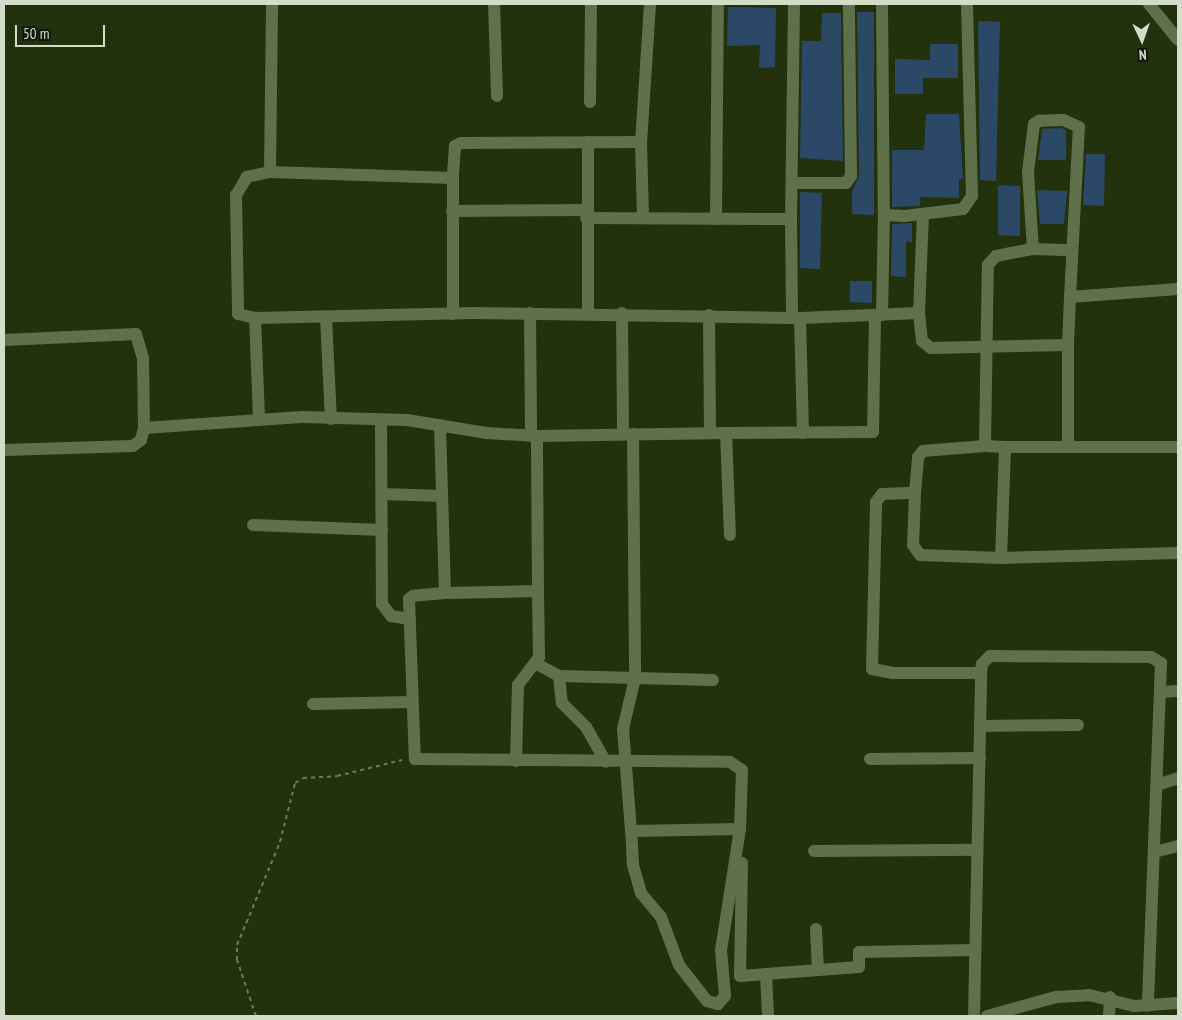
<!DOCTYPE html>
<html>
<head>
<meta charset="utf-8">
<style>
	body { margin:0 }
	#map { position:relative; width:1182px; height:1020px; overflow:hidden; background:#22320d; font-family:"PT Sans Narrow",sans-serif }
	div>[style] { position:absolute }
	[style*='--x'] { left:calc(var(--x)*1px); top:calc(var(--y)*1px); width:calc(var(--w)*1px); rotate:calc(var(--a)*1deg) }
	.building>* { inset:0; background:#2b4967 }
	.path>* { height:2px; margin-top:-1px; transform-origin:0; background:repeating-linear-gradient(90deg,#6d7a5c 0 4px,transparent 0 8px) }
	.street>* { height:12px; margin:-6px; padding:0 6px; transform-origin:6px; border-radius:6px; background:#5f714a }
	span { translate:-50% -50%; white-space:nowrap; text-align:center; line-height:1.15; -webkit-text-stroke:4px #101708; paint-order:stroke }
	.frame { position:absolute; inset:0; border:5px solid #d2dcc7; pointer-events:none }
	.north { position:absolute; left:1117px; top:15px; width:50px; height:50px; -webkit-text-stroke:4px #101708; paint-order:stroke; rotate:177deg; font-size:14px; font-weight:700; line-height:20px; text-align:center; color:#d2dcc7 }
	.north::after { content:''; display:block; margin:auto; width:18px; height:22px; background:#d2dcc7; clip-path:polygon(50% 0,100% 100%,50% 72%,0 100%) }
	.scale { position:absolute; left:15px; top:25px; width:90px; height:22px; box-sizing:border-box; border:2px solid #d2dcc7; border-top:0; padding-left:6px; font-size:15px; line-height:18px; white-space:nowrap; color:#d2dcc7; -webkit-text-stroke:4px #101708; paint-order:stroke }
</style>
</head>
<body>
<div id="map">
	<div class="building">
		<i style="clip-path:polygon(728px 7px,776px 8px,775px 67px,759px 68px,760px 45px,727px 46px)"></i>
		<i style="clip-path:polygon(857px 12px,874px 12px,874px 215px,852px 214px,852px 192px,859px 176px)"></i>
		<i style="clip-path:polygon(822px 13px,841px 13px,843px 161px,800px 158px,802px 41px,821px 41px)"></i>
		<i style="clip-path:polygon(978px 21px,1000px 22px,996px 181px,980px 180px)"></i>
		<i style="clip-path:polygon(930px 44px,958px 44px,958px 78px,923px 78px,923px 94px,895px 94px,895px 59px,930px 60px)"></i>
		<i style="clip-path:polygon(926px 114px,959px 114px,963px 179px,959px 179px,959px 198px,920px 197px,920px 206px,892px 207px,892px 150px,924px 150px)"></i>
		<i style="clip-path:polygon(1061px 128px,1066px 130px,1066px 160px,1038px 160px,1042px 129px)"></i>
		<i style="clip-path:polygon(1086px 154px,1105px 154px,1104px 206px,1083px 205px)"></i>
		<i style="clip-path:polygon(998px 185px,1020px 186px,1020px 236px,998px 235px)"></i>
		<i style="clip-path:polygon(1037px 190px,1067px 191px,1064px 224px,1040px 224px)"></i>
		<i style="clip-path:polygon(800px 192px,822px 193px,820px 269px,800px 268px)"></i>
		<i style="clip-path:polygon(912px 223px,912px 242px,906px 241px,906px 277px,891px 276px,892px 224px)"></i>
		<i style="clip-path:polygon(850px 281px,872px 281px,872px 303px,850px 302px)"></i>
	</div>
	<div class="path">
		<i style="--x:256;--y:1016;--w:59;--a:-108.7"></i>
		<i style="--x:237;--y:960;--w:15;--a:-90"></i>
		<i style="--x:237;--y:945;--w:112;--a:-67.3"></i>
		<i style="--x:280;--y:842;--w:61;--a:-75.7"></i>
		<i style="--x:295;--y:783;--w:9;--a:-32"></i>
		<i style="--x:303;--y:778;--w:34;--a:-3"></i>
		<i style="--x:337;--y:776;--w:67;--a:-13.8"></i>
	</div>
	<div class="street">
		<i style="--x:494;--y:4;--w:92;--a:88.1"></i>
		<i style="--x:650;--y:4;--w:138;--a:93.7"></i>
		<i style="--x:641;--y:142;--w:180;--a:179.7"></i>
		<i style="--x:461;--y:143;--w:7;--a:153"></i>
		<i style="--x:455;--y:146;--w:32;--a:94"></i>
		<i style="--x:453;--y:178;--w:183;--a:-178.1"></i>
		<i style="--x:270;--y:172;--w:24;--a:168"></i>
		<i style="--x:247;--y:177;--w:21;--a:121"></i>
		<i style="--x:236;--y:195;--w:119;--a:89"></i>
		<i style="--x:238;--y:314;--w:17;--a:13"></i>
		<i style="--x:255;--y:318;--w:217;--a:-1.3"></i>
		<i style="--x:472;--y:313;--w:328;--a:0.9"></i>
		<i style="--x:800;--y:318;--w:119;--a:-2.4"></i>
		<i style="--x:919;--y:313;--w:28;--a:84"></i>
		<i style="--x:922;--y:341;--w:11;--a:38"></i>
		<i style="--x:931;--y:348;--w:137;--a:-1.3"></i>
		<i style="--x:1068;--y:345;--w:48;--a:-87.6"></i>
		<i style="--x:1070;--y:297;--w:108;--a:-4.2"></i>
		<i style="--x:882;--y:4;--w:211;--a:89.5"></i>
		<i style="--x:884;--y:215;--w:21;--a:3"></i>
		<i style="--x:905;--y:216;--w:58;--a:-6.9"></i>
		<i style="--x:963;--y:209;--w:16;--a:-55"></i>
		<i style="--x:972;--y:196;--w:192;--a:-91.5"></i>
		<i style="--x:1149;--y:4;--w:46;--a:51.1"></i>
		<i style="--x:590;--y:102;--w:98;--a:-89.4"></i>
		<i style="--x:641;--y:142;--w:76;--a:88.5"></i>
		<i style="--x:270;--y:172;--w:168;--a:-89.3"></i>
		<i style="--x:794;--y:183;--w:52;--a:0"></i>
		<i style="--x:846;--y:183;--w:9;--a:-54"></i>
		<i style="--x:851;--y:176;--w:172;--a:-90.7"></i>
		<i style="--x:452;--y:211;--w:134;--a:-0.4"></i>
		<i style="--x:586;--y:218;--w:205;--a:0.3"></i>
		<i style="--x:791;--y:219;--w:99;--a:89.4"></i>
		<i style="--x:716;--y:219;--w:215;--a:-89.5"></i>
		<i style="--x:791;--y:219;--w:215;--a:-89.2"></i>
		<i style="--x:1070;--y:297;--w:170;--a:-87"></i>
		<i style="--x:1079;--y:127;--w:17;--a:-156"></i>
		<i style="--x:1063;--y:120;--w:24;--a:178"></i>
		<i style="--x:1039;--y:121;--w:6;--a:149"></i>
		<i style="--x:1034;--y:124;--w:48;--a:97.1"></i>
		<i style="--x:1028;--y:172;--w:77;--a:86.3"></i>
		<i style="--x:1033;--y:249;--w:38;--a:2"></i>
		<i style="--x:530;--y:313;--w:122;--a:89.5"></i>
		<i style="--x:588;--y:313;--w:171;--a:-90"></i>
		<i style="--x:622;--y:313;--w:121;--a:89.5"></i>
		<i style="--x:919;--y:313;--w:98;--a:-87.7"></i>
		<i style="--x:453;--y:314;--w:136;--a:-90"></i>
		<i style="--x:709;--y:315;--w:118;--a:89.5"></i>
		<i style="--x:882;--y:315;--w:100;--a:-88.9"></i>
		<i style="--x:255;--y:318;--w:99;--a:87.7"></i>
		<i style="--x:326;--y:318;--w:101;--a:87.2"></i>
		<i style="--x:800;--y:318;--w:115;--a:88.5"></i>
		<i style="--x:4;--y:340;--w:132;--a:-2.6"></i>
		<i style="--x:136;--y:334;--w:25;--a:74"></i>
		<i style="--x:143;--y:358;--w:70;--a:89.2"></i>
		<i style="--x:144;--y:428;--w:158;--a:-4"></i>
		<i style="--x:302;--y:417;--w:105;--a:1.6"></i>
		<i style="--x:407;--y:420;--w:80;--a:9.3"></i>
		<i style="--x:486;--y:433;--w:51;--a:3.4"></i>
		<i style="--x:537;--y:436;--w:189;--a:-0.9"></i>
		<i style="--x:726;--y:433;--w:102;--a:87.8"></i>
		<i style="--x:381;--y:421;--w:183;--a:89.7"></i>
		<i style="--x:382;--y:604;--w:15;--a:53"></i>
		<i style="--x:391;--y:616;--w:19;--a:9"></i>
		<i style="--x:440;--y:425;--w:168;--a:88.3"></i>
		<i style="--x:445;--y:593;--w:93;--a:-1.2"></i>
		<i style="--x:538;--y:591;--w:155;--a:-90.4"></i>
		<i style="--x:726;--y:433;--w:147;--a:-0.4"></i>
		<i style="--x:873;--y:432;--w:117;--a:-89"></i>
		<i style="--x:633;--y:434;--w:244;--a:89.5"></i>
		<i style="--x:635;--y:678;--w:52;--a:103.2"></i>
		<i style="--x:623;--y:729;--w:102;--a:85.5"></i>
		<i style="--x:631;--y:831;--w:109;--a:-1.1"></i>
		<i style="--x:1005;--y:447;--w:63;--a:0"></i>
		<i style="--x:1068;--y:447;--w:102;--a:-90"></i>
		<i style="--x:1068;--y:447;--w:110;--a:0"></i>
		<i style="--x:4;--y:450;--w:129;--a:-1.8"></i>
		<i style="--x:133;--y:446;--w:10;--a:-37"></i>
		<i style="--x:141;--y:440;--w:12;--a:-76"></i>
		<i style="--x:915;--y:493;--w:52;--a:92.2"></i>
		<i style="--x:913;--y:545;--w:12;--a:55"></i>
		<i style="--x:920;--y:555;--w:81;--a:2.1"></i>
		<i style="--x:1001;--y:558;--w:111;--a:-87.9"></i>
		<i style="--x:1005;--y:447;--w:20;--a:-177"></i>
		<i style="--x:383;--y:494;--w:59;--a:1.9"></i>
		<i style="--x:253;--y:525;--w:129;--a:2.2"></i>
		<i style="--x:1001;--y:558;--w:177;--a:-1.6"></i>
		<i style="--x:445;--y:593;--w:32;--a:175"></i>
		<i style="--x:413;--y:596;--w:5;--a:143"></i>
		<i style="--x:409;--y:599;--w:160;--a:87.9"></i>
		<i style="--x:415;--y:759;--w:315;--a:0.5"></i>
		<i style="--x:730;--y:762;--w:14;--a:34"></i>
		<i style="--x:742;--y:770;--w:59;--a:91.9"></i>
		<i style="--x:740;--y:829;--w:122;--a:98.9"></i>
		<i style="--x:721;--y:950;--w:46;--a:85"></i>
		<i style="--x:725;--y:996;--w:11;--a:131"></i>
		<i style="--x:718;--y:1004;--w:11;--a:-165"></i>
		<i style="--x:707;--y:1001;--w:46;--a:-127.9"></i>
		<i style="--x:679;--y:965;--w:51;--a:-110.6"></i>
		<i style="--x:661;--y:917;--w:31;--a:-130"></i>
		<i style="--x:641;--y:893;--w:29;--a:-106"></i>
		<i style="--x:633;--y:865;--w:33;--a:-93"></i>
		<i style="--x:537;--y:664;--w:25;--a:29"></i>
		<i style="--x:559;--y:676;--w:27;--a:84"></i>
		<i style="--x:562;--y:703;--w:34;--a:45"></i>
		<i style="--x:586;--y:727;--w:40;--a:60.3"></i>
		<i style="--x:981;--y:673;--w:88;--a:180"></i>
		<i style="--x:893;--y:673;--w:21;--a:-169"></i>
		<i style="--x:872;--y:669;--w:167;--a:-88.6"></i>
		<i style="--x:876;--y:502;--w:10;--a:-53"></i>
		<i style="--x:882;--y:494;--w:33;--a:-2"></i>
		<i style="--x:915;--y:493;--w:36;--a:-85"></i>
		<i style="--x:918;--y:457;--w:8;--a:-50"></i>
		<i style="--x:923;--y:451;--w:62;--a:-4.6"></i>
		<i style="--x:985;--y:446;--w:181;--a:-89.1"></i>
		<i style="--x:988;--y:265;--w:12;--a:-48"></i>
		<i style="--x:996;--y:256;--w:38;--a:-11"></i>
		<i style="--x:559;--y:676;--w:154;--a:1.5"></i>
		<i style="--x:1160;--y:692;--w:18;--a:-3"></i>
		<i style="--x:313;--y:704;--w:99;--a:-1.2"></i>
		<i style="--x:980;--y:726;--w:98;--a:-0.6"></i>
		<i style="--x:870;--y:759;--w:110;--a:-0.5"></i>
		<i style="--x:516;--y:761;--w:76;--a:-88.5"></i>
		<i style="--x:518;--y:685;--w:35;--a:-53"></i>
		<i style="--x:539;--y:657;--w:66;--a:-90.9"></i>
		<i style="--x:1157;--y:785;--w:22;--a:-18"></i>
		<i style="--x:814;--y:851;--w:163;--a:-0.4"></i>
		<i style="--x:1154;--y:852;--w:25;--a:-14"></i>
		<i style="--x:742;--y:863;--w:113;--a:91"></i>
		<i style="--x:740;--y:976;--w:26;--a:-4"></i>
		<i style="--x:766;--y:974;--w:42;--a:87.3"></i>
		<i style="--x:816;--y:929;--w:41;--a:87.2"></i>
		<i style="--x:766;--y:974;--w:93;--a:-4.3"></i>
		<i style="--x:859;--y:967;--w:15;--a:-90"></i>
		<i style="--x:859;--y:952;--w:116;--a:-1"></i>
		<i style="--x:974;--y:1016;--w:343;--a:-88.8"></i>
		<i style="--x:981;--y:673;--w:9;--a:-84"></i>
		<i style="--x:982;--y:664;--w:11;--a:-45"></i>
		<i style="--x:990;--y:656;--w:161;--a:0.4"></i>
		<i style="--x:1151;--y:657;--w:12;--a:31"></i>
		<i style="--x:1161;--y:663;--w:343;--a:92.2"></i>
		<i style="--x:987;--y:1016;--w:72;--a:-15.4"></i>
		<i style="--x:1056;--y:997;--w:33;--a:-3"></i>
		<i style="--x:1089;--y:995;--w:46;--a:13.7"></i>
		<i style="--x:1134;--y:1006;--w:44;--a:-3.9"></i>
		<i style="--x:1109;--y:1016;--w:19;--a:-87"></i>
	</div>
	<div class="frame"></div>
	<div class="north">N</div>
	<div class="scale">50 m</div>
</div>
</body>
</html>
